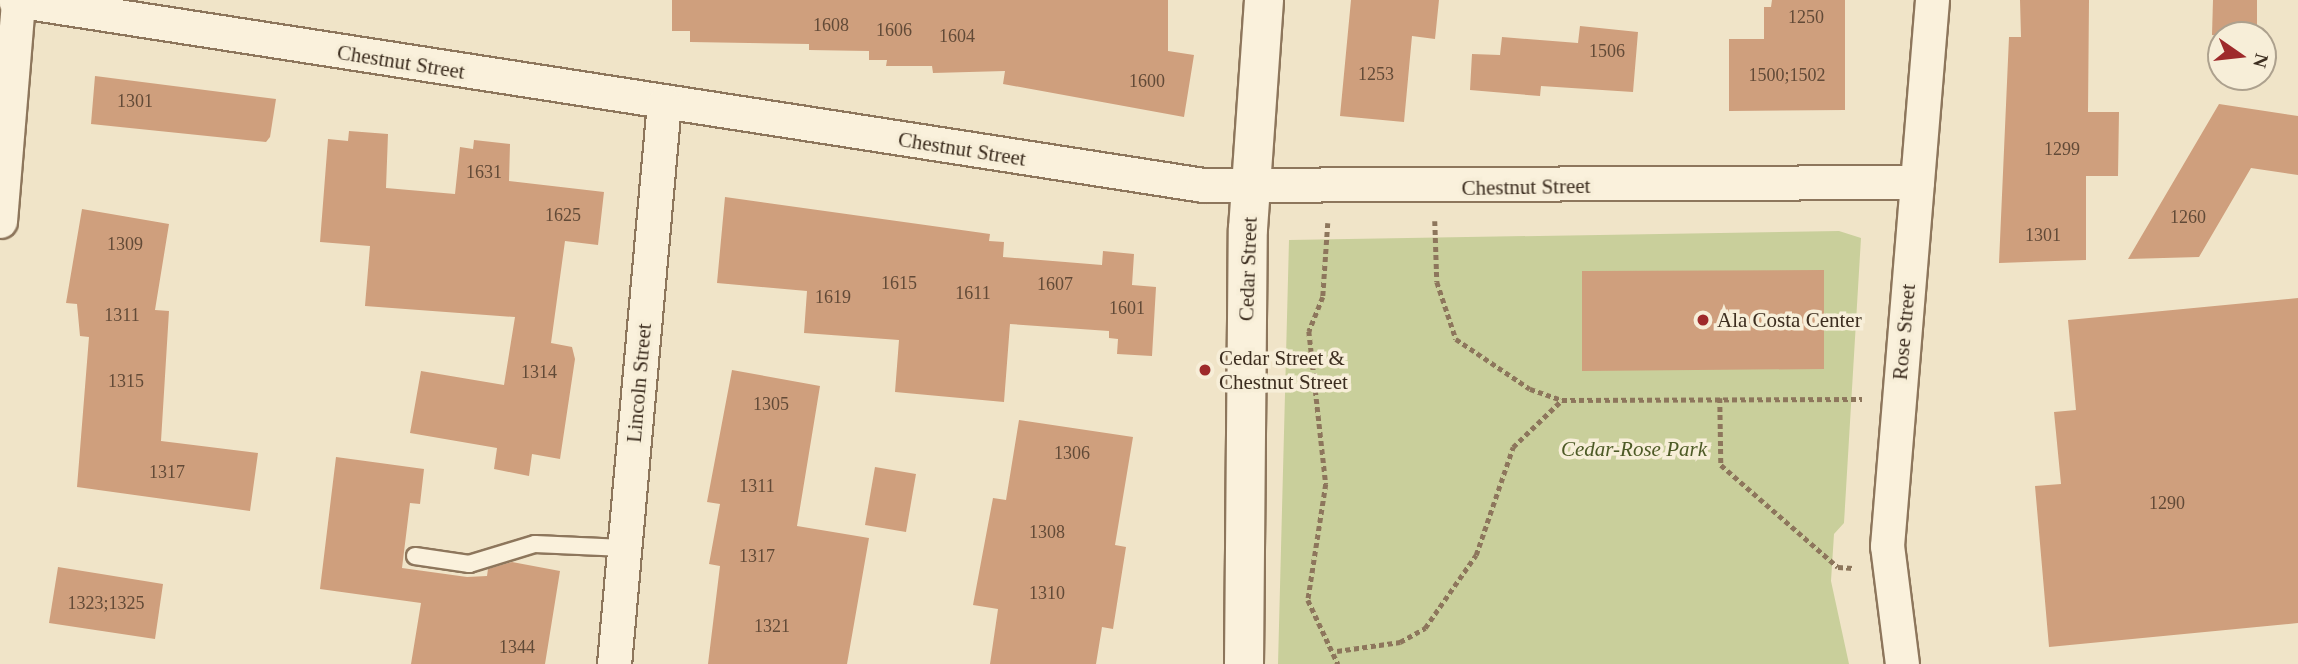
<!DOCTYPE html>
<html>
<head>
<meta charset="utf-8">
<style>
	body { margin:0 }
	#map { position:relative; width:2298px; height:664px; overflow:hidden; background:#f0e4c8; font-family:"Times New Roman",serif }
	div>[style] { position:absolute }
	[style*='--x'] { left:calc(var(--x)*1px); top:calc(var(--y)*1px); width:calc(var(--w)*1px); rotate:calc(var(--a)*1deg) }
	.green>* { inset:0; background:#c9cf9b }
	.building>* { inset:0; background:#cf9f7d }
	.path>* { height:4.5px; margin-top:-2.25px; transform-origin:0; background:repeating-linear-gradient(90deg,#8d765c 0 5px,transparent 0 8.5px) }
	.roads { filter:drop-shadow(2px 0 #8d765c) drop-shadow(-2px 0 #8d765c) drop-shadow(0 2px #8d765c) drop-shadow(0 -2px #8d765c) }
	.service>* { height:16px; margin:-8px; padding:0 8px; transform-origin:8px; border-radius:8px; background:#faf1dc }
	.minor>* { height:33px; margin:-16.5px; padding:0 16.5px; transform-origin:16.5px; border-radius:16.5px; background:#faf1dc }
	.tertiary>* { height:38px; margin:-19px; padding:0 19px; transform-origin:19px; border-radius:19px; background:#faf1dc }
	.dots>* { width:19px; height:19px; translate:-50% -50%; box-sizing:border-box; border:4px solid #f7eed8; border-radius:50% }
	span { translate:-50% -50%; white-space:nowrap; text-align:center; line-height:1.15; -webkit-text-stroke:7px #f7eed8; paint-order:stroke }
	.number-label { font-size:18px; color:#624a37 }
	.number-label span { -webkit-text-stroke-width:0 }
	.street-label { font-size:21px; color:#3d2e20 }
	.poi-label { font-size:21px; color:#3d2e20 }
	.left { translate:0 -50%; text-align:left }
	.park-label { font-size:21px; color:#4d5a26; font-style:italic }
	.north { position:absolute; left:2207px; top:21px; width:70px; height:70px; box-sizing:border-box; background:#f7eed8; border:2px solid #ada18e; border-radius:50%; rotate:104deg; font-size:19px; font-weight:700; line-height:28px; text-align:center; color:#3d2e20 }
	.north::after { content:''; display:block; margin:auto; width:24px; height:32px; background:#9e2a2b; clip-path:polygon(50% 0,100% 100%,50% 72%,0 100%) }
</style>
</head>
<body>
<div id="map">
	<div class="green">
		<i style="clip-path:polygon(1839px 231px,1861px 238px,1844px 523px,1834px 534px,1831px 581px,1849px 664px,1278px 664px,1289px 240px)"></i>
	</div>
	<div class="building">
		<i style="clip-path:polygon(672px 0,1168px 0,1168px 51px,1194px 55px,1184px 117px,1003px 84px,1005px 71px,933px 73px,932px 66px,886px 66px,887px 60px,869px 60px,869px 51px,809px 50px,809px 44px,690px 42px,690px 31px,672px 31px)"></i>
		<i style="clip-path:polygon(1351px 0,1439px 0,1435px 39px,1412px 36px,1404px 122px,1340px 116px)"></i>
		<i style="clip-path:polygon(1772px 0,1845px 0,1845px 110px,1729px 111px,1729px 39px,1764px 39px,1764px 7px,1771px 7px)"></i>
		<i style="clip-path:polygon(2020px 0,2089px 0,2088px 112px,2119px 112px,2118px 176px,2086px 176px,2086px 260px,1999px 263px,2009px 37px,2021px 37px)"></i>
		<i style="clip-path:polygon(2213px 0,2257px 0,2257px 35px,2212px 35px)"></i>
		<i style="clip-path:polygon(1580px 26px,1638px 32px,1633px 92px,1541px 86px,1540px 96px,1470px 90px,1472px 54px,1500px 55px,1502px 37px,1578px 43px)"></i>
		<i style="clip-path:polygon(95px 76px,276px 99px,270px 137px,266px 142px,91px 124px)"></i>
		<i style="clip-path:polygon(2219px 104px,2298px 116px,2298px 175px,2251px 168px,2199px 257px,2128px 259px)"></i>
		<i style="clip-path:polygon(349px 131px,388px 134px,386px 188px,455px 194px,460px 147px,473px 149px,474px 140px,510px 144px,509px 181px,604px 192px,598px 245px,565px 241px,551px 343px,572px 347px,575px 359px,560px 459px,532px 454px,529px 476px,494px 469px,497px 448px,410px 433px,421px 371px,504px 385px,515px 317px,365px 306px,370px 246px,320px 242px,328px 139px,348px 141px)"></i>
		<i style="clip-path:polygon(725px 197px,990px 234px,989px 241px,1004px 242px,1003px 257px,1102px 265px,1103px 251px,1134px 254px,1132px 285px,1156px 287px,1152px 356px,1117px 354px,1118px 339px,1109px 338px,1109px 331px,1010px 324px,1004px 402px,895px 392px,899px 340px,804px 333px,807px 291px,717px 283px)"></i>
		<i style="clip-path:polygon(82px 209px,169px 224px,155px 310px,169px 311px,161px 441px,258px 453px,250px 511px,77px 487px,89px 337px,80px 336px,77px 304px,66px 303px)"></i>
		<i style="clip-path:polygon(1824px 270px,1824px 369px,1582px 371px,1582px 271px)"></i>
		<i style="clip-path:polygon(2298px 298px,2298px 623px,2049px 647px,2035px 486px,2061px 484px,2054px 412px,2076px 410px,2068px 320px)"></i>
		<i style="clip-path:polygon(732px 370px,820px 386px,797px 526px,869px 538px,847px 664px,708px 664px,720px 566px,709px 564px,720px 504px,707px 502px)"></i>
		<i style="clip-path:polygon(1019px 420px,1133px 437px,1115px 545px,1126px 547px,1113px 629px,1102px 627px,1096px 664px,990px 664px,998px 609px,973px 605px,993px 498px,1006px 500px)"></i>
		<i style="clip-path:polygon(336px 457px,424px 469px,420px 504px,410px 503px,402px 568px,467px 577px,487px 576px,488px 569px,512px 562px,560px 571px,545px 664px,411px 664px,421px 603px,320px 589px)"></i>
		<i style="clip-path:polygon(875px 467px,916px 474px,906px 532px,865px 525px)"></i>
		<i style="clip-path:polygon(58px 567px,163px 584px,155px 639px,49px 623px)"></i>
	</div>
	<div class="path">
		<i style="--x:1435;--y:221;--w:61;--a:88.1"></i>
		<i style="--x:1437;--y:282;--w:60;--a:71.6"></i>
		<i style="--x:1456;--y:339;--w:89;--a:34"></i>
		<i style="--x:1530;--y:389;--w:34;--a:19"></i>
		<i style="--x:1562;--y:400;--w:300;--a:-0.2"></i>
		<i style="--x:1328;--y:223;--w:74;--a:93.9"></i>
		<i style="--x:1323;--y:297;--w:37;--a:112"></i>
		<i style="--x:1309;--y:331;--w:154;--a:83.7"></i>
		<i style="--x:1326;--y:484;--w:117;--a:98.8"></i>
		<i style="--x:1308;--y:600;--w:71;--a:64.9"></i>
		<i style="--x:1720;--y:398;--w:67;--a:89.1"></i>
		<i style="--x:1721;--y:465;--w:155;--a:41.1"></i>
		<i style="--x:1838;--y:567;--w:15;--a:4"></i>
		<i style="--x:1337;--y:651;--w:64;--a:-8.1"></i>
		<i style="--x:1400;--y:642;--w:29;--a:-29"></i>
		<i style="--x:1425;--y:628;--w:89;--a:-55.1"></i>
		<i style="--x:1476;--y:555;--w:114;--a:-71.1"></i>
		<i style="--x:1513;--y:447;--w:68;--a:-43.8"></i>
	</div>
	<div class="roads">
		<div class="service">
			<i style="--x:415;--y:556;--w:55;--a:8.4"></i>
			<i style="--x:469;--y:564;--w:69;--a:-16.9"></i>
			<i style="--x:535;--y:544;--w:89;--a:2.6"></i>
		</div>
		<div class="minor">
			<i style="--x:15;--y:0;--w:1202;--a:8.85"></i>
			<i style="--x:1203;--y:185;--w:714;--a:-0.24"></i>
			<i style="--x:0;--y:221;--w:222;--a:-85.3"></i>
			<i style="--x:614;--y:664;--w:563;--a:-84.91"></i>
			<i style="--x:1902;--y:664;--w:119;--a:-97.2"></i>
			<i style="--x:1887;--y:546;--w:548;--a:-85.29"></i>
		</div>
		<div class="tertiary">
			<i style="--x:1244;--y:664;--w:435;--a:-89.5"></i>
			<i style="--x:1248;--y:229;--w:230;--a:-86"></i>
		</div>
	</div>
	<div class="dots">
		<i style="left:1703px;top:320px;background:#9e2a2b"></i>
		<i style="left:1205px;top:370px;background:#9e2a2b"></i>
	</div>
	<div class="number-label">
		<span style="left:1806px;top:17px">1250</span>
		<span style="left:831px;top:25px">1608</span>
		<span style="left:894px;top:30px">1606</span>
		<span style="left:957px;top:36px">1604</span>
		<span style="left:1607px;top:51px">1506</span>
		<span style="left:1376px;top:74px">1253</span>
		<span style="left:1787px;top:75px">1500;1502</span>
		<span style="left:1147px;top:81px">1600</span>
		<span style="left:135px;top:101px">1301</span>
		<span style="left:2062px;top:149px">1299</span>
		<span style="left:484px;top:172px">1631</span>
		<span style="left:563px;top:215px">1625</span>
		<span style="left:2188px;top:217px">1260</span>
		<span style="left:2043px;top:235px">1301</span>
		<span style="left:125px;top:244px">1309</span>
		<span style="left:899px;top:283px">1615</span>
		<span style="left:1055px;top:284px">1607</span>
		<span style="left:973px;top:293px">1611</span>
		<span style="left:833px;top:297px">1619</span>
		<span style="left:1127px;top:308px">1601</span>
		<span style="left:122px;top:315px">1311</span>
		<span style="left:539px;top:372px">1314</span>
		<span style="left:126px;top:381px">1315</span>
		<span style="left:771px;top:404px">1305</span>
		<span style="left:1072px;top:453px">1306</span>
		<span style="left:167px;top:472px">1317</span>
		<span style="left:757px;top:486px">1311</span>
		<span style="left:2167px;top:503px">1290</span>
		<span style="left:1047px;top:532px">1308</span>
		<span style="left:757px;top:556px">1317</span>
		<span style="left:1047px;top:593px">1310</span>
		<span style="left:106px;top:603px">1323;1325</span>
		<span style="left:772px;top:626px">1321</span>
		<span style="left:517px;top:647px">1344</span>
	</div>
	<div class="street-label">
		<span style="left:401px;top:62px;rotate:9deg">Chestnut Street</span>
		<span style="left:962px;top:149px;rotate:9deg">Chestnut Street</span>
		<span style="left:1526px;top:187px;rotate:-1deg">Chestnut Street</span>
		<span style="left:1248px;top:269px;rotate:-88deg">Cedar Street</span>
		<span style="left:1904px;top:332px;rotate:-85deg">Rose Street</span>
		<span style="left:639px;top:383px;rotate:-85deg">Lincoln Street</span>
	</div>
	<div class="poi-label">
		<span class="left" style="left:1717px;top:320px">Ala Costa Center</span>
		<span class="left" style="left:1219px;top:370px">Cedar Street &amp;<br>Chestnut Street</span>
	</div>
	<div class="park-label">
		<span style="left:1634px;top:449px">Cedar-Rose Park</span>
	</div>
	<div class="north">N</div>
</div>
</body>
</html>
